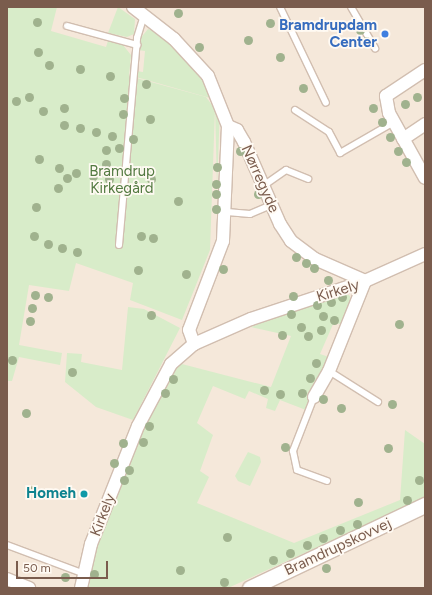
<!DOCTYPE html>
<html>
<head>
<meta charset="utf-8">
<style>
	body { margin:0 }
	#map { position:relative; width:432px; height:595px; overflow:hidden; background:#fdf6ec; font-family:Figtree,sans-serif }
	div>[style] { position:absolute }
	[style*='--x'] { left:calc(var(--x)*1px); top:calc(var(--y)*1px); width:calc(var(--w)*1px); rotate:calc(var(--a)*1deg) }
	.residential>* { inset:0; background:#f5e8da }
	.green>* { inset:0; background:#d8ecc9 }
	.roads { filter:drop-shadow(1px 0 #d1beb0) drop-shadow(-1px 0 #d1beb0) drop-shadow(0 1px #d1beb0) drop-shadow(0 -1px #d1beb0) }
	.service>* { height:6px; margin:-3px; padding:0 3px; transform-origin:3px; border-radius:3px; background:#fff }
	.minor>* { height:12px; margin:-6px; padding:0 6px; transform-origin:6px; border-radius:6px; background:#fff }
	.tertiary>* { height:15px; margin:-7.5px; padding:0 7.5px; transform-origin:7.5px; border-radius:7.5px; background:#fff }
	.trees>* { width:9px; height:9px; margin:-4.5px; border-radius:50%; background:#a0b28e }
	.dots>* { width:11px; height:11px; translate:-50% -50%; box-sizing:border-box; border:2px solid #fffaf3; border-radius:50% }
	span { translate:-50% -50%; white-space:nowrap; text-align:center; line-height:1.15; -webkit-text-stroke:3.5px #fffaf3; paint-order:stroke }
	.shop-label { font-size:15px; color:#366cbe; font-weight:700 }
	.right { translate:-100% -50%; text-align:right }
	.park-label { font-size:15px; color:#537a41 }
	.street-label { font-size:15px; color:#7a5c4d }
	.culture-label { font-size:15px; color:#0d838f; font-weight:700 }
	.frame { position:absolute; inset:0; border:8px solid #7a5c4d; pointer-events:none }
	.scale { position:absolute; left:16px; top:561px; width:92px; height:18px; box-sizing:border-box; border:2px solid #7a5c4d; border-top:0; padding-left:5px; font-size:12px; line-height:14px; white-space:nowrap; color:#7a5c4d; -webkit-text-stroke:3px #fffaf3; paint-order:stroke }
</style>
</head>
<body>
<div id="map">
	<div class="residential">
		<i style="clip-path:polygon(7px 7px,425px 7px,425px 588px,7px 588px)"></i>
	</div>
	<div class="green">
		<i style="clip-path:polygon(7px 7px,57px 7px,51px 31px,106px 47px,108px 41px,123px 45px,131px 55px,129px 76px,206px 97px,215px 109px,210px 250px,182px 320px,130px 300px,133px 283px,76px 263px,69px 291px,29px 285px,19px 345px,62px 353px,60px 365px,19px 357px,12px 381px,7px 381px)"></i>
		<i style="clip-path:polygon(118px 7px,135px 19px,134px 34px,127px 37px,108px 33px)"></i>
		<i style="clip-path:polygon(148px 29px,163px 35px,206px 83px,220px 109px,217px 186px,215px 105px,210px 98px,136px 77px,136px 71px,143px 72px,145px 51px,138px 50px,139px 40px)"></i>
		<i style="clip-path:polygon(344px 292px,350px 296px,350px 305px,342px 325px,334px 322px,320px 354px,329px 357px,306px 410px,280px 400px,275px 411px,266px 408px,268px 399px,249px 391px,245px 399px,213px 386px,197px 423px,213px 435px,200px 471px,209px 477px,197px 503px,294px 543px,400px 500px,405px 430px,425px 444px,425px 498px,228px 588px,89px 588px,95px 545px,151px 412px,178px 363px,271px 387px,291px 336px,251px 327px)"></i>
		<i style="clip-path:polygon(128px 307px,144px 309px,180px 328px,133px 420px,96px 407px,65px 382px,67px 353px,82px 354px,81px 362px,122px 370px)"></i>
		<i style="clip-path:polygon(248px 452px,260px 457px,261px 462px,250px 486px,238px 481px,235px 476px)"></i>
	</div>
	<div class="roads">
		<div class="service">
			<i style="--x:280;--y:7;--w:106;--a:64.4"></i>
			<i style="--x:351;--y:7;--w:48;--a:59.7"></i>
			<i style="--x:67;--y:26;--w:73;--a:15.2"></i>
			<i style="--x:295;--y:110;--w:40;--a:32.9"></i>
			<i style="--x:329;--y:132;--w:24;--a:62"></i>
			<i style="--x:340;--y:153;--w:62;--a:-29.9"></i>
			<i style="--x:263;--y:186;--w:28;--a:-35"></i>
			<i style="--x:286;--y:170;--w:24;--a:22"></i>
			<i style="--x:227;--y:212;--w:23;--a:5"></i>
			<i style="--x:250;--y:214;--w:23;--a:-23"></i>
			<i style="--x:119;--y:245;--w:208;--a:-85"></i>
			<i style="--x:137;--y:38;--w:24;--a:-73"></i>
			<i style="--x:329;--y:371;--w:58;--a:32.3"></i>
			<i style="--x:314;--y:397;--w:58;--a:111.3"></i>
			<i style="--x:293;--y:451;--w:19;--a:78"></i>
			<i style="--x:297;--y:470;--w:32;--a:20"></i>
			<i style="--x:7;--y:545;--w:80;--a:20.5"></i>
		</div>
		<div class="minor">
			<i style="--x:133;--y:7;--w:52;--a:38"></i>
			<i style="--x:174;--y:39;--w:50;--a:47.4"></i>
			<i style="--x:208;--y:76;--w:54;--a:68.2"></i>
			<i style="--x:228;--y:126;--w:115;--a:92.5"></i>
			<i style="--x:223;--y:241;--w:95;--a:110.9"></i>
			<i style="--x:189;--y:330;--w:15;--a:70"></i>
			<i style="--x:425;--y:70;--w:47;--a:146.3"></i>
			<i style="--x:386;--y:96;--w:17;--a:80"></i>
			<i style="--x:389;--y:113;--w:74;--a:61"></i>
			<i style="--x:228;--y:126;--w:10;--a:24"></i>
			<i style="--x:237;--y:130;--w:14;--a:60"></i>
			<i style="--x:244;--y:142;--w:90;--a:66.3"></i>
			<i style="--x:280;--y:224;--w:20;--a:57"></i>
			<i style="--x:291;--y:241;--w:30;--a:37"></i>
			<i style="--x:315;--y:259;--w:55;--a:23.7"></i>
			<i style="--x:403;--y:139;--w:27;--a:-34"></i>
			<i style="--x:314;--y:397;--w:30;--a:-60"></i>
			<i style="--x:329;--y:371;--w:97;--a:-68.2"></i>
			<i style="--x:7;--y:579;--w:24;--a:22"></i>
			<i style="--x:81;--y:588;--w:45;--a:-77.2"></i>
			<i style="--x:91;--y:544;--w:127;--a:-68.3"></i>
			<i style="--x:138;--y:426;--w:70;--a:-62"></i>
			<i style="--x:171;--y:364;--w:30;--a:-41"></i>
			<i style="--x:194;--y:344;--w:62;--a:-23.7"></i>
			<i style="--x:251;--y:319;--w:120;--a:-18.4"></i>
			<i style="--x:365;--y:281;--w:66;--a:-24.2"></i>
		</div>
		<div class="tertiary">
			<i style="--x:250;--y:588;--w:194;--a:-25.4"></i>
		</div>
	</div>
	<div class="trees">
		<i style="left:178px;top:13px"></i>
		<i style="left:37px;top:22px"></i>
		<i style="left:270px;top:23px"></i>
		<i style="left:360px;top:30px"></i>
		<i style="left:248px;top:40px"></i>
		<i style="left:366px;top:41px"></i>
		<i style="left:199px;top:47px"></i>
		<i style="left:38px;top:52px"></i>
		<i style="left:280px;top:57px"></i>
		<i style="left:49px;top:65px"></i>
		<i style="left:80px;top:69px"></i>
		<i style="left:110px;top:76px"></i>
		<i style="left:146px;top:84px"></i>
		<i style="left:303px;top:88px"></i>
		<i style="left:29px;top:97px"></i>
		<i style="left:417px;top:97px"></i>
		<i style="left:124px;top:98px"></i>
		<i style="left:16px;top:101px"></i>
		<i style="left:405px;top:104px"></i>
		<i style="left:64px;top:108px"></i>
		<i style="left:373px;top:108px"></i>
		<i style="left:43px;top:111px"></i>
		<i style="left:123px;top:114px"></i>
		<i style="left:150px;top:119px"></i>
		<i style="left:382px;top:122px"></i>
		<i style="left:64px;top:125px"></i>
		<i style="left:80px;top:128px"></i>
		<i style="left:96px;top:132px"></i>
		<i style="left:112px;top:136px"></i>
		<i style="left:390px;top:137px"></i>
		<i style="left:133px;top:139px"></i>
		<i style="left:119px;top:148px"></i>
		<i style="left:106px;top:150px"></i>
		<i style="left:240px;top:151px"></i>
		<i style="left:398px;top:151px"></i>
		<i style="left:39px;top:159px"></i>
		<i style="left:406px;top:162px"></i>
		<i style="left:106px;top:164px"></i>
		<i style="left:217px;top:167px"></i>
		<i style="left:59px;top:168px"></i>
		<i style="left:76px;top:173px"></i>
		<i style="left:117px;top:173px"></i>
		<i style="left:93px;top:176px"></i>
		<i style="left:67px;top:178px"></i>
		<i style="left:109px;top:179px"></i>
		<i style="left:151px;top:179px"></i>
		<i style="left:216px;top:184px"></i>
		<i style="left:58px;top:188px"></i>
		<i style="left:216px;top:194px"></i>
		<i style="left:258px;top:194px"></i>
		<i style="left:178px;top:201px"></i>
		<i style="left:36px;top:207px"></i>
		<i style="left:216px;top:209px"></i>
		<i style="left:34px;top:236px"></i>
		<i style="left:141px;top:236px"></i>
		<i style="left:153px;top:238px"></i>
		<i style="left:48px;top:244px"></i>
		<i style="left:62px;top:248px"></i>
		<i style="left:77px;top:252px"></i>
		<i style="left:296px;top:257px"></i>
		<i style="left:306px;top:263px"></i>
		<i style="left:314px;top:268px"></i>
		<i style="left:223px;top:269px"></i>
		<i style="left:138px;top:270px"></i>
		<i style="left:186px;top:274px"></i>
		<i style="left:328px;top:280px"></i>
		<i style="left:35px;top:295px"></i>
		<i style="left:293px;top:296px"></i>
		<i style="left:48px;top:297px"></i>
		<i style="left:342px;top:297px"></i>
		<i style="left:331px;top:302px"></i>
		<i style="left:317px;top:305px"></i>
		<i style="left:32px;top:308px"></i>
		<i style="left:291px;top:314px"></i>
		<i style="left:151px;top:315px"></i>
		<i style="left:323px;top:316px"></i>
		<i style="left:334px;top:320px"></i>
		<i style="left:30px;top:321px"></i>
		<i style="left:399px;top:324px"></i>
		<i style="left:301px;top:327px"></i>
		<i style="left:321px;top:330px"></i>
		<i style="left:282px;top:335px"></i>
		<i style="left:308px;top:336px"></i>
		<i style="left:12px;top:360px"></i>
		<i style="left:316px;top:363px"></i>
		<i style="left:72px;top:372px"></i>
		<i style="left:310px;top:378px"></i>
		<i style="left:173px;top:379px"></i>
		<i style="left:264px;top:390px"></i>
		<i style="left:165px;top:393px"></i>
		<i style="left:302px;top:393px"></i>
		<i style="left:280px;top:394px"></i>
		<i style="left:323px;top:399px"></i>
		<i style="left:392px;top:404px"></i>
		<i style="left:341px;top:408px"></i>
		<i style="left:26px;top:413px"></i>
		<i style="left:149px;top:426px"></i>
		<i style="left:143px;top:442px"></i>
		<i style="left:123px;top:443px"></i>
		<i style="left:285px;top:447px"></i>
		<i style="left:388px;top:448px"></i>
		<i style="left:114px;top:463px"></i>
		<i style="left:129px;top:470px"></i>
		<i style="left:124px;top:480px"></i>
		<i style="left:419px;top:480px"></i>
		<i style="left:33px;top:490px"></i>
		<i style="left:407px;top:500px"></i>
		<i style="left:358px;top:502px"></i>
		<i style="left:357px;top:524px"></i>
		<i style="left:340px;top:530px"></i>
		<i style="left:227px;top:537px"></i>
		<i style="left:323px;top:538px"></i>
		<i style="left:307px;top:545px"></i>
		<i style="left:290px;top:553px"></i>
		<i style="left:273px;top:560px"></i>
		<i style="left:326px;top:568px"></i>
		<i style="left:180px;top:570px"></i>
		<i style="left:94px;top:574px"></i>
		<i style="left:65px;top:577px"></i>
		<i style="left:224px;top:582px"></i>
	</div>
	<div class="dots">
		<i style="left:385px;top:34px;background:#3f7fe0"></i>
		<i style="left:84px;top:494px;background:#0f9aa8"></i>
	</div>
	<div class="shop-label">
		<span class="right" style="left:377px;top:34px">Bramdrupdam<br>Center</span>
	</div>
	<div class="park-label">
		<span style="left:122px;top:180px">Bramdrup<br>Kirkegård</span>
	</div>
	<div class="street-label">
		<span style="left:260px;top:179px;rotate:66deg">Nørregyde</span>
		<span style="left:338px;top:291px;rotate:-17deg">Kirkely</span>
		<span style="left:103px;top:515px;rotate:-69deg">Kirkely</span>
		<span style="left:338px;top:547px;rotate:-25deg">Bramdrupskovvej</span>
	</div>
	<div class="culture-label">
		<span class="right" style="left:76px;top:494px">Homeh</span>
	</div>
	<div class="frame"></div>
	<div class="scale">50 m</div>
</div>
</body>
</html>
